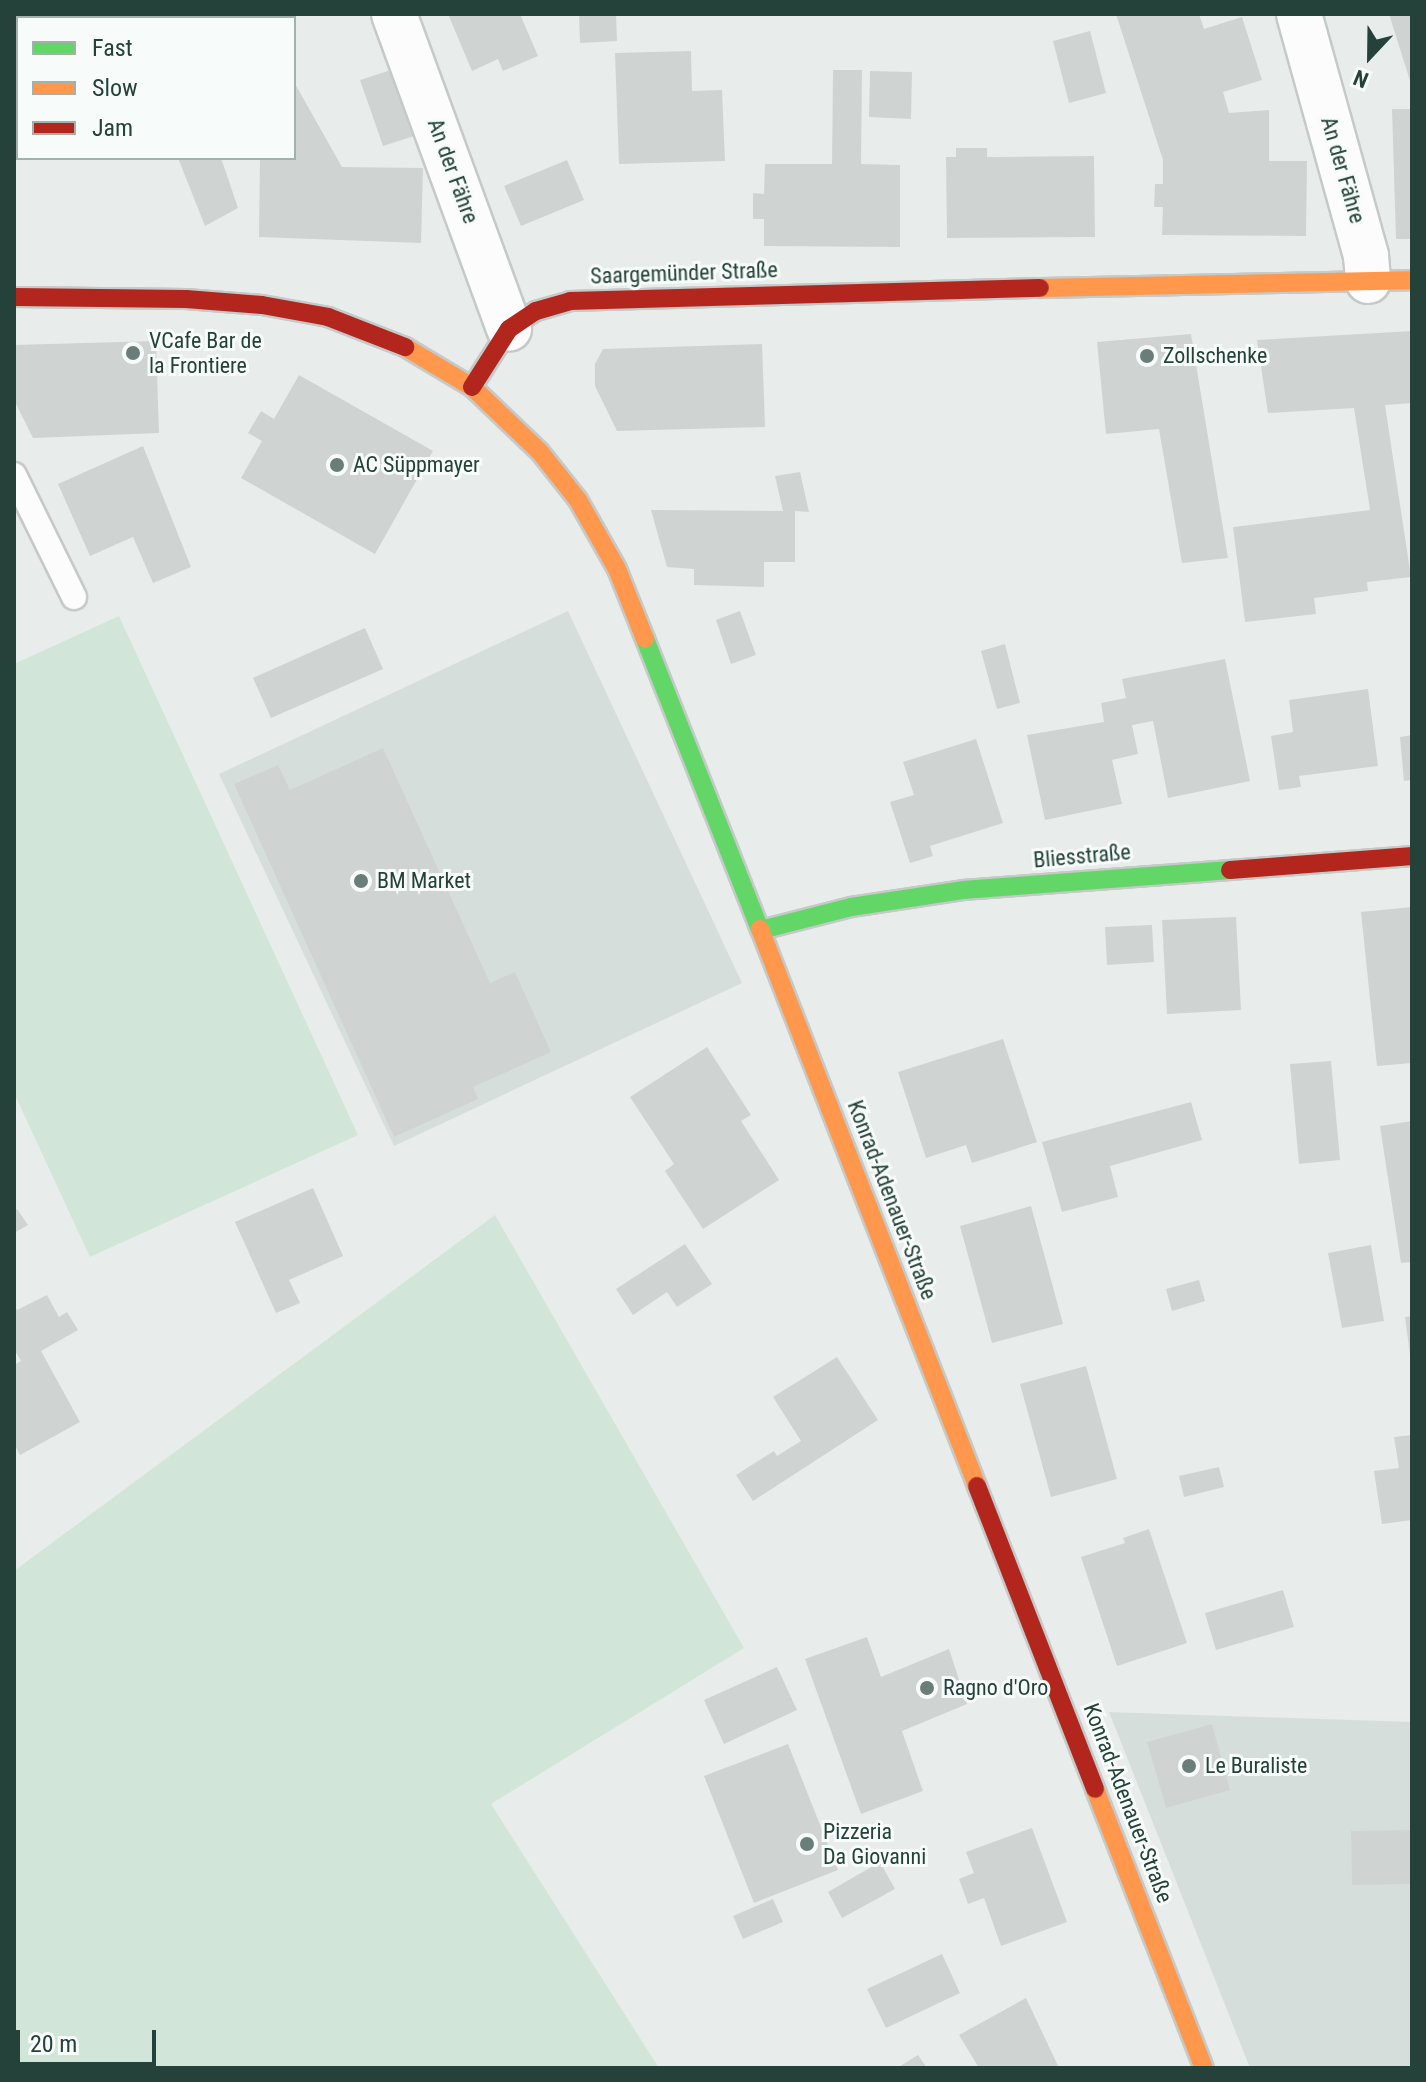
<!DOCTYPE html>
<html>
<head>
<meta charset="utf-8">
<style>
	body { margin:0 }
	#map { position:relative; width:1426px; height:2082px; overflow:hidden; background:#e8edeb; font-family:"Roboto Condensed",sans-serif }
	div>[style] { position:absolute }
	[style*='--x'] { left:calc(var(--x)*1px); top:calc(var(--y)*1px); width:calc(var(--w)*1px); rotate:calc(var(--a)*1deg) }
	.built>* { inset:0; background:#d6dedb }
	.green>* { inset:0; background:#d1e6d8 }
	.building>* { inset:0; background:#cfd4d2 }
	.roads { filter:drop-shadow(2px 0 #c5cac8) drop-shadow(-2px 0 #c5cac8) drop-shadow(0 2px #c5cac8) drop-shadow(0 -2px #c5cac8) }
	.lane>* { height:24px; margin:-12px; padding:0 12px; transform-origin:12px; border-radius:12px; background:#fcfcfc }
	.street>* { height:44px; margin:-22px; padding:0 22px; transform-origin:22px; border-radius:22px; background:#fcfcfc }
	.fast>* { height:18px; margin:-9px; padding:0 9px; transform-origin:9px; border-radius:9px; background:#63d668 }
	.slow>* { height:18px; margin:-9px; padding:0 9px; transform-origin:9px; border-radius:9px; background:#ff974d }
	.jam>* { height:18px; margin:-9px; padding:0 9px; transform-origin:9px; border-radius:9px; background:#b3261e }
	.dots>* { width:22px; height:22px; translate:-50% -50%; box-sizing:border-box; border:4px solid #f7fbf9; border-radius:50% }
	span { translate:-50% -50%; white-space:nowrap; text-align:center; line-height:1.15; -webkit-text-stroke:6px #f7fbf9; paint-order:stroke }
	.street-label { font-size:22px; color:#24423a }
	.poi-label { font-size:22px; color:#24423a }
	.left { translate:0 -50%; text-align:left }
	.frame { position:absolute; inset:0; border:16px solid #24423a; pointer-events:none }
	.legend { position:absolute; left:16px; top:16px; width:280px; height:144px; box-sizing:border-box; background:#f7fbf9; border:2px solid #a3b1ad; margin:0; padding:10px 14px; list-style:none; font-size:24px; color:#24423a }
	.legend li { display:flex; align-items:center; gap:16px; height:40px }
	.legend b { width:40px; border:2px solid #a3b1ad }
	.north { position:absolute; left:1330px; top:16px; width:80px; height:80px; -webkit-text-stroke:6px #f7fbf9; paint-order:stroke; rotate:202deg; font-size:22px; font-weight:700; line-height:32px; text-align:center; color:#24423a }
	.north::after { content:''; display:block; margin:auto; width:28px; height:36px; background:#24423a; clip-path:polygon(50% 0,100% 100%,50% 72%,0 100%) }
	.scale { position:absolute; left:16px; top:2030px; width:140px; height:36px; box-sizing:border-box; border:4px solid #24423a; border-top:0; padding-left:10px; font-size:24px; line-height:28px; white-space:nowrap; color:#24423a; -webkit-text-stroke:6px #f7fbf9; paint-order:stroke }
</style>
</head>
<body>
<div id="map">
	<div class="built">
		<i style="clip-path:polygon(568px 611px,742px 983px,394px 1146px,219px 774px)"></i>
		<i style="clip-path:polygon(1109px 1712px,1412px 1722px,1412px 2068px,1250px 2068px)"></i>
	</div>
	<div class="green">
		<i style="clip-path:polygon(119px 616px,358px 1135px,90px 1257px,14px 1093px,14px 664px)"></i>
		<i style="clip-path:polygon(495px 1215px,744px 1648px,491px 1804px,659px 2068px,14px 2068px,14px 1571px)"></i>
	</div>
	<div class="building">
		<i style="clip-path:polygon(14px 14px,36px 14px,38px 18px,18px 18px,18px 29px,14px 31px)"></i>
		<i style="clip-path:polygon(51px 14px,133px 14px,135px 18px,53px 18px)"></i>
		<i style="clip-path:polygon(448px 14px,520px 14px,538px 56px,503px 71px,498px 59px,472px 71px)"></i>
		<i style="clip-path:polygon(579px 14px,616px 14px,617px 41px,580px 43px)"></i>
		<i style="clip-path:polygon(1116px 14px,1199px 14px,1204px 29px,1242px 17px,1262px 80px,1223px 92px,1229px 113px,1269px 110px,1269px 161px,1307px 161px,1306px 236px,1162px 235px,1163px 207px,1154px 207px,1155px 184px,1163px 184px,1163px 160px)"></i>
		<i style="clip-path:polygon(1389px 14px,1412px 14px,1412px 84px,1411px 84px)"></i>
		<i style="clip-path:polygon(1090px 31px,1106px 93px,1069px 103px,1053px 41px)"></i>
		<i style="clip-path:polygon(691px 51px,692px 91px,722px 90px,725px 161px,619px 164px,615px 53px)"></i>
		<i style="clip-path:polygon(391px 70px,414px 136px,383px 146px,360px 80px)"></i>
		<i style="clip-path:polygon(833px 70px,862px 70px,861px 164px,900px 165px,900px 247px,764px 246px,764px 219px,753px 219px,753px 193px,764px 194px,765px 164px,832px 164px)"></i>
		<i style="clip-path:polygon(870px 71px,912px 72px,911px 119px,869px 117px)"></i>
		<i style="clip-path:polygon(294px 82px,342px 167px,423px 168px,421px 243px,259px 237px,260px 158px,294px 158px)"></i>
		<i style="clip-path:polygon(1392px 109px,1412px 109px,1412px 239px,1396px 239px)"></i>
		<i style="clip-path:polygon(956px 148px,987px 148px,987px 157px,1094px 156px,1095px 237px,947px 238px,946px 157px,956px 157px)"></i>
		<i style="clip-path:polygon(178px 158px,221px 158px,238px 208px,205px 226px)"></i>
		<i style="clip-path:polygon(567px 160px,584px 200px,521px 226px,504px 186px)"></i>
		<i style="clip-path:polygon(1412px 331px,1412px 403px,1385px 405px,1411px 577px,1367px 582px,1368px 591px,1314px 598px,1316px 614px,1245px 622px,1233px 527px,1370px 510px,1354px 408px,1268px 413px,1257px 340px)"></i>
		<i style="clip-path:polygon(1191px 334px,1228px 558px,1182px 563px,1159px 429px,1106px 434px,1097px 342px)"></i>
		<i style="clip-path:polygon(156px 341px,159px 433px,33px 438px,14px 400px,14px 345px)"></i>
		<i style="clip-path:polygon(762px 344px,765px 427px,617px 431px,595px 386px,595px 364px,603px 349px)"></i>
		<i style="clip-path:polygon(299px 375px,433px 451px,375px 554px,241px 478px,262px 441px,248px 433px,261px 411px,274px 419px)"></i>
		<i style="clip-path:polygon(143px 446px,191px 567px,153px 583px,133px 537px,90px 556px,58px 484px)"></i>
		<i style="clip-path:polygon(800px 472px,809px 512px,795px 511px,795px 562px,764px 562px,764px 587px,694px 585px,694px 569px,667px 567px,651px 510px,783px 511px,775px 476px)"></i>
		<i style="clip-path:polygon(740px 611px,756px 655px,731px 664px,716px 620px)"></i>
		<i style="clip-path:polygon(365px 628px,383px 669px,271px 718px,253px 678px)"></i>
		<i style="clip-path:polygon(1005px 644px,1020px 703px,997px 709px,981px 651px)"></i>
		<i style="clip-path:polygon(1225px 659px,1250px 781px,1168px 798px,1153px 721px,1132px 725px,1138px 754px,1112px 760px,1122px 804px,1045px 820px,1027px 735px,1104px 722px,1101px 703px,1126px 698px,1122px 679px)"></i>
		<i style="clip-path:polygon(1368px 689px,1378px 766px,1299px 776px,1301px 787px,1279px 790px,1271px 736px,1293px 732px,1289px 700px)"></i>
		<i style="clip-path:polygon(1412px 735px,1412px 780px,1404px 781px,1400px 737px)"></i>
		<i style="clip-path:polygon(976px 739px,1003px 823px,930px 846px,933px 856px,910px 863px,890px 802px,914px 795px,903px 762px)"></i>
		<i style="clip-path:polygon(383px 748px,490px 983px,515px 972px,551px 1052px,473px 1087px,478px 1099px,394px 1137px,234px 784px,278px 765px,290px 790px)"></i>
		<i style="clip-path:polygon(1412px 907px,1412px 1063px,1377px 1066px,1361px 912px)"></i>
		<i style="clip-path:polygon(1236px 917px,1241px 1010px,1167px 1014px,1162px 920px)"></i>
		<i style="clip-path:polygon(1152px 925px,1154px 962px,1107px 965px,1105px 927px)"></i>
		<i style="clip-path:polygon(1003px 1039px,1037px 1142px,972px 1163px,966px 1145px,926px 1158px,898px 1072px)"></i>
		<i style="clip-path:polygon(707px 1047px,751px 1115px,741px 1121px,779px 1180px,703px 1229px,665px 1171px,674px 1164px,630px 1097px)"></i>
		<i style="clip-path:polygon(1331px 1061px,1340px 1160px,1299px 1164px,1290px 1064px)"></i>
		<i style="clip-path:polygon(1191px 1102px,1202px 1140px,1110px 1166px,1118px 1197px,1062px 1212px,1042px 1142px)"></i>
		<i style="clip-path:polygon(1412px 1121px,1412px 1262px,1401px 1263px,1380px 1126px)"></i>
		<i style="clip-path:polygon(313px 1188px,343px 1256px,289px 1280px,300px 1303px,276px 1313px,235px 1222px)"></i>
		<i style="clip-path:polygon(1031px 1206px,1063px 1324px,992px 1343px,960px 1226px)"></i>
		<i style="clip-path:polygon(17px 1209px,28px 1225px,14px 1233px,14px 1211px)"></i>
		<i style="clip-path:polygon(685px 1244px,712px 1284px,677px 1307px,667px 1292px,633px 1315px,616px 1289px)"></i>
		<i style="clip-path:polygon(1371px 1245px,1384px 1321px,1342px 1328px,1328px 1253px)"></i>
		<i style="clip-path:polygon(1199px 1280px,1205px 1301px,1172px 1311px,1166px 1289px)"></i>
		<i style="clip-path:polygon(47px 1295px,59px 1317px,67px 1312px,78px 1330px,41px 1351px,80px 1422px,20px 1455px,14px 1444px,14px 1365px,21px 1361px,14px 1349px,14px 1304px,17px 1310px)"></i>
		<i style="clip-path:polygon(1412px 1316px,1412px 1355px,1410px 1355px,1405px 1317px)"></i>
		<i style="clip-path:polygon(837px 1357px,878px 1420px,753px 1501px,736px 1475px,774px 1451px,777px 1456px,801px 1441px,773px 1397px)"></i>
		<i style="clip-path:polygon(1086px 1366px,1117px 1479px,1051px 1497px,1020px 1384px)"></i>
		<i style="clip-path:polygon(1412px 1435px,1412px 1520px,1382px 1524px,1374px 1471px,1399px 1468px,1394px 1437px)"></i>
		<i style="clip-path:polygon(1219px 1467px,1224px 1487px,1184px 1497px,1179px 1476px)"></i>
		<i style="clip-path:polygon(1149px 1529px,1187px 1643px,1117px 1666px,1081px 1557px,1125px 1543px,1123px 1538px)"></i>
		<i style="clip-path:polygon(1283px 1590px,1294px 1627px,1216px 1650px,1205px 1613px)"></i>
		<i style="clip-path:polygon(867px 1637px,881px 1677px,949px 1649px,967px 1704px,902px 1731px,923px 1791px,861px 1814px,805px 1659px)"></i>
		<i style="clip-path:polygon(777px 1667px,797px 1710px,724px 1744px,704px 1700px)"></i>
		<i style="clip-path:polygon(1212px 1724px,1230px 1790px,1166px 1808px,1147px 1742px)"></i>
		<i style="clip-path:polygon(788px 1744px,838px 1870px,754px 1903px,704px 1776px)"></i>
		<i style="clip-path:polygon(1032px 1828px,1067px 1922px,1001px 1946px,984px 1898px,968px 1904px,959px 1879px,974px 1873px,966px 1852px)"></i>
		<i style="clip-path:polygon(1412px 1830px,1412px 1884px,1352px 1885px,1351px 1831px)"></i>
		<i style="clip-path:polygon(880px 1862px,895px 1889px,842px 1918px,828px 1892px)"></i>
		<i style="clip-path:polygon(773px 1899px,783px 1922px,743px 1939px,733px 1916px)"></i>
		<i style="clip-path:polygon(942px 1954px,960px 1993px,886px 2028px,867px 1989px)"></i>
		<i style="clip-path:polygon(1026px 1998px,1059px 2068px,979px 2068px,959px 2035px)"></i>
		<i style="clip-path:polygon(918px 2055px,927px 2068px,897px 2068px)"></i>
	</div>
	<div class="roads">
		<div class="lane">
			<i style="--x:14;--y:475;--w:136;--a:63.8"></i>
		</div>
		<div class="street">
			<i style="--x:394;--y:14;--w:335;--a:69.9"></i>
			<i style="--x:1299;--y:14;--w:251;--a:74.5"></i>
			<i style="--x:1366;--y:256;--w:25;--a:85"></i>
		</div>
		<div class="fast">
			<i style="--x:645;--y:639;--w:312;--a:68.4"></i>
			<i style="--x:761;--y:930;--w:93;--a:-14.3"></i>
			<i style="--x:851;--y:907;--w:113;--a:-8.6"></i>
			<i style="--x:963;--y:890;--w:268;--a:-4.3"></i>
		</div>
		<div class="slow">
			<i style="--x:1040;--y:288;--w:372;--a:-1.2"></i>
			<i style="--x:405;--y:347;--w:78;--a:30.8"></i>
			<i style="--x:472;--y:387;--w:94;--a:43.7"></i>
			<i style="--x:540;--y:452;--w:61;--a:51.6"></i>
			<i style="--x:578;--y:500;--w:79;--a:60.5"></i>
			<i style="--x:617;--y:569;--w:75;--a:68.2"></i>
			<i style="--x:760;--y:929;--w:598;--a:68.71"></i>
			<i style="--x:1095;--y:1789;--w:300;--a:68.7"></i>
		</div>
		<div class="jam">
			<i style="--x:14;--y:297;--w:172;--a:0.7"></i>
			<i style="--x:186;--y:299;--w:76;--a:4.5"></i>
			<i style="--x:262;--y:305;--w:67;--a:10.3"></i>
			<i style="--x:328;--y:317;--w:83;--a:21.3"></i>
			<i style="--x:472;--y:387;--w:69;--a:-57.5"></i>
			<i style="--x:509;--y:329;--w:32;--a:-34"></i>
			<i style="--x:536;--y:311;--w:35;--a:-16"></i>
			<i style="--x:570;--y:301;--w:470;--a:-1.6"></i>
			<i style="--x:1230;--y:870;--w:183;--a:-4.4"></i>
			<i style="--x:977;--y:1486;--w:325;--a:68.7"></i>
		</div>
	</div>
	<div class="dots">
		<i style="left:133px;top:353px;background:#697e78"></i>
		<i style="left:1147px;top:356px;background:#697e78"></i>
		<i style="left:337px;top:465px;background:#697e78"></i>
		<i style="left:361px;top:881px;background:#697e78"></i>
		<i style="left:927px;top:1688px;background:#697e78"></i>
		<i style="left:1189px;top:1766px;background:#697e78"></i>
		<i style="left:807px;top:1844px;background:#697e78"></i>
	</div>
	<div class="street-label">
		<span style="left:1343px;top:170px;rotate:74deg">An der Fähre</span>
		<span style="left:453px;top:171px;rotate:70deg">An der Fähre</span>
		<span style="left:684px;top:273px;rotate:-2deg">Saargemünder Straße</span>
		<span style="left:1082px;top:856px;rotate:-5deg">Bliesstraße</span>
		<span style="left:892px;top:1200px;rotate:69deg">Konrad-Adenauer-Straße</span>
		<span style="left:1128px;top:1803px;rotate:69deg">Konrad-Adenauer-Straße</span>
	</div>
	<div class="poi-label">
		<span class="left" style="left:149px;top:353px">VCafe Bar de<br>la Frontiere</span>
		<span class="left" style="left:1163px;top:356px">Zollschenke</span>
		<span class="left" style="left:353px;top:465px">AC Süppmayer</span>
		<span class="left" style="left:377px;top:881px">BM Market</span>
		<span class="left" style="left:943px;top:1688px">Ragno d'Oro</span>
		<span class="left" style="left:1205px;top:1766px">Le Buraliste</span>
		<span class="left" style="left:823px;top:1844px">Pizzeria<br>Da Giovanni</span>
	</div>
	<div class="frame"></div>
	<ul class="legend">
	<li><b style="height:10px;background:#63d668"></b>Fast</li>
	<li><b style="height:10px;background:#ff974d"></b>Slow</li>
	<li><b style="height:10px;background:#b3261e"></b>Jam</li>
	</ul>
	<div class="north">N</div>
	<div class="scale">20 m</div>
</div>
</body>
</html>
